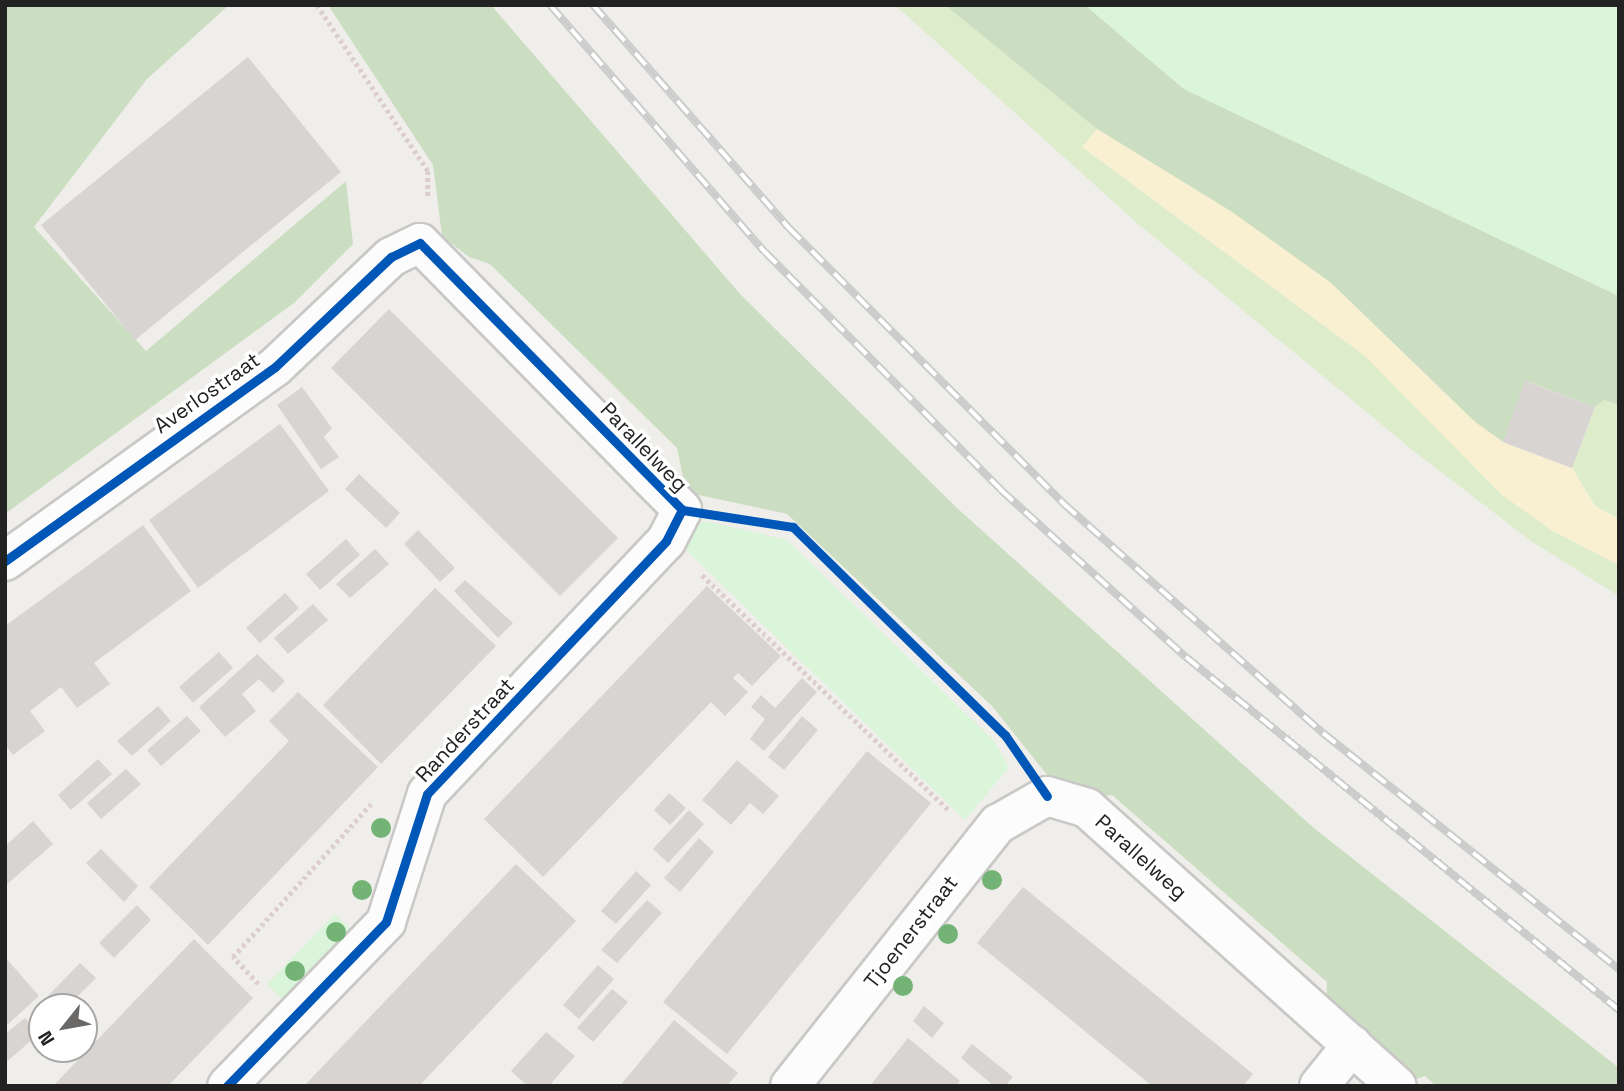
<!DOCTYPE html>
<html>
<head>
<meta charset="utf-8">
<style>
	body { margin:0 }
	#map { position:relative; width:1624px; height:1091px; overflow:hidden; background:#f0eeeb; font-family:"Space Grotesk",sans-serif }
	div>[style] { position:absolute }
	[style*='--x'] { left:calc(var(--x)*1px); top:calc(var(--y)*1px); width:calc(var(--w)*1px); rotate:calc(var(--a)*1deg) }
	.grass>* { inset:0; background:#ddeccb }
	.forest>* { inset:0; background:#cbdec1 }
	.sand>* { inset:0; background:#f8f0d0 }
	.park>* { inset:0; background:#daf5da }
	.building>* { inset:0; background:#d7d4d2 }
	.path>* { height:4.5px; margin-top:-2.25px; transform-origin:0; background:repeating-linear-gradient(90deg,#dccecd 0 3.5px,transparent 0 7px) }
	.roads { filter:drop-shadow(2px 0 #c9c8c7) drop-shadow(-2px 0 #c9c8c7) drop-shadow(0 2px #c9c8c7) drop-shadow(0 -2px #c9c8c7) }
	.street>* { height:38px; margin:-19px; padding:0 19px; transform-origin:19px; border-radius:19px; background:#fdfcfc }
	.rail>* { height:8px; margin-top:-4px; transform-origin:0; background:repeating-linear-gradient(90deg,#fff 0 16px,#ccc 0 32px); box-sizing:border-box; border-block:2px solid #ccc }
	.cycleway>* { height:9px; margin:-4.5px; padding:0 4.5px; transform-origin:4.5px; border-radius:4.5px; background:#0057b8 }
	.trees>* { width:20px; height:20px; margin:-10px; border-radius:50%; background:#73b476 }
	span { translate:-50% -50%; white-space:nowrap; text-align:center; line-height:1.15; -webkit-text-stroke:7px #fff; paint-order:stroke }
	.street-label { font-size:21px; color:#222 }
	.frame { position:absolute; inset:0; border:7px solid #222; pointer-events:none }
	.north { position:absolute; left:28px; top:993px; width:70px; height:70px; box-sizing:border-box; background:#fff; border:2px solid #a7a7a7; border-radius:50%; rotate:239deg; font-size:19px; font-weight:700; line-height:28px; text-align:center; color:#222 }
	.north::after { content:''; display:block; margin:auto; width:24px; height:32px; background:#6a6968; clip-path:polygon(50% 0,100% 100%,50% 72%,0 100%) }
</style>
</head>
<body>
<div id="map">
	<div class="grass">
		<i style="clip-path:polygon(895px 5px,945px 5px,1097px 129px,1083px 148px,1364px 355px,1501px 494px,1551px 530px,1619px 565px,1619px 596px,1534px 543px,1421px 457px,1137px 223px)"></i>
		<i style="clip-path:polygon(1604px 400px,1619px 405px,1619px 519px,1595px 506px,1572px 468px,1595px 407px)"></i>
	</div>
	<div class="forest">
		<i style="clip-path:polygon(5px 5px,229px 5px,147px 79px,34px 227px,146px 351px,346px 181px,353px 244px,294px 303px,5px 514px)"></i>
		<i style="clip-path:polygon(328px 5px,491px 5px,741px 295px,957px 508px,1315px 829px,1619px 1068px,1619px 1086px,1436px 1086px,1425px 1076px,1405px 1083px,1326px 1011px,1327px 982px,1112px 795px,1083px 798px,1052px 781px,992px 706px,787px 514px,694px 494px,683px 478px,677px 448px,490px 264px,469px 257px,442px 236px,433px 165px)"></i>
		<i style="clip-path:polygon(945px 5px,1085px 5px,1184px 89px,1619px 296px,1619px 405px,1604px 400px,1595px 407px,1526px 381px,1503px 442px,1475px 422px,1331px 283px,1232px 212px,1097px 129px)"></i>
	</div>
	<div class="sand">
		<i style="clip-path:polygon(1097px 129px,1232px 212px,1331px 283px,1475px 422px,1503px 442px,1572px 468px,1595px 506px,1619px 519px,1619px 565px,1551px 530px,1501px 494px,1364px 355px,1082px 147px)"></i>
	</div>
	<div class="park">
		<i style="clip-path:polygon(1085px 5px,1619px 5px,1619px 296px,1184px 89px)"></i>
		<i style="clip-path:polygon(706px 521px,787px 540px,995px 742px,1009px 767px,965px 820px,683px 547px,694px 525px)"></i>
		<i style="clip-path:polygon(335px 914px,355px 933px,288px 1004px,267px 984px)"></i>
	</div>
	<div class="building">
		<i style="clip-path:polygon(248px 57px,341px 172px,135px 340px,41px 225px)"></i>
		<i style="clip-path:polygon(389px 309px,618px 538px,560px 596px,331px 368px)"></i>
		<i style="clip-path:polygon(1525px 381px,1595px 407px,1572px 468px,1503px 442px)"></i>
		<i style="clip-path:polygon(302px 387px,332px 428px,324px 437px,339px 457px,321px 469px,277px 405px)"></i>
		<i style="clip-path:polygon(280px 424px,329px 491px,198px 588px,149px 520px)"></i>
		<i style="clip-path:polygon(359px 474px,400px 513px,386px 528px,345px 489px)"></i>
		<i style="clip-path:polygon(143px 525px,191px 591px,94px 663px,110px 684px,77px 708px,61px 687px,30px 711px,45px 731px,13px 755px,5px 745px,5px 626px)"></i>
		<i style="clip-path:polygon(418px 530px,455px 568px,440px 582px,404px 544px)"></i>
		<i style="clip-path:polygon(346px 539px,360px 555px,320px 590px,306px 574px)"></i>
		<i style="clip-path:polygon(375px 549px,389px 564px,350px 598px,336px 584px)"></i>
		<i style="clip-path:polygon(465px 580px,513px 623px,498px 638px,454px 591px)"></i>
		<i style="clip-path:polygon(707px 586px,781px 656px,752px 686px,738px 673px,733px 678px,748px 692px,725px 716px,711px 702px,543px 877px,484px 819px)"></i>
		<i style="clip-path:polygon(435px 588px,496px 646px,381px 764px,323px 705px)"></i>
		<i style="clip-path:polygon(285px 593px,299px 608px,260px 643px,246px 628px)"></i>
		<i style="clip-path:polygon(313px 604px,328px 620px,288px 654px,274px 638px)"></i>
		<i style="clip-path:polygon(219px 652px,233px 668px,193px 703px,179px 687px)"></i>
		<i style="clip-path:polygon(257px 654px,285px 681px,273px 693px,259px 679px,242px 694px,256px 711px,225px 737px,199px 707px)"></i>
		<i style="clip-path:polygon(802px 678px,817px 692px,764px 751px,750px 739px,765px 719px,751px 707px,761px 695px,775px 708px)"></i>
		<i style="clip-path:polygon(298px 692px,378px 767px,208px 945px,149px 887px,289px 741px,269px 721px)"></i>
		<i style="clip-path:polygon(158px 706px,171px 721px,132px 756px,117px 741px)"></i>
		<i style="clip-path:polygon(187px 716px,201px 731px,161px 766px,147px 750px)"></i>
		<i style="clip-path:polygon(802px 716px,818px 730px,784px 770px,768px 757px)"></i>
		<i style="clip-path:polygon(867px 751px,931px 803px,727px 1054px,663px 1002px)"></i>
		<i style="clip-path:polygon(98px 759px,112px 774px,71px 810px,58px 795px)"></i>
		<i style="clip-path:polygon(737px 760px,779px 796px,763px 814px,750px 803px,731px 825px,702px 800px)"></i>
		<i style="clip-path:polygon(126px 769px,141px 784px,101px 819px,87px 803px)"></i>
		<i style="clip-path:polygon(669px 793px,686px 808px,670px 825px,654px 810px)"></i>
		<i style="clip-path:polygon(689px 810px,704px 824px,668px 863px,653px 849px)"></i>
		<i style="clip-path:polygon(33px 821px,53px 844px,5px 886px,5px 846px)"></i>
		<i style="clip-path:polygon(699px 838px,714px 852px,680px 892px,664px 878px)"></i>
		<i style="clip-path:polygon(101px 849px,138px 886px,124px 902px,86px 863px)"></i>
		<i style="clip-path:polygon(516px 864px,576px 921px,419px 1086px,304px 1086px)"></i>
		<i style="clip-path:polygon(636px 871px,651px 885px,616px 924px,601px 911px)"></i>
		<i style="clip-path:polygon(1023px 887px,1253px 1074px,1243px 1086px,1152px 1086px,977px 943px)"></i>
		<i style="clip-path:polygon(647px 900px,662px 913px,617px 963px,601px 950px)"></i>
		<i style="clip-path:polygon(137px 905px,151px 920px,114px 958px,99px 943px)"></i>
		<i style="clip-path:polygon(194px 939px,253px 998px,225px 1027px,168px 1086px,53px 1086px)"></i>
		<i style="clip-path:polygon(5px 957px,39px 996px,5px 1027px)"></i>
		<i style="clip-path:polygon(80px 963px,96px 978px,67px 1007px,49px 1007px,43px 1001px)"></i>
		<i style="clip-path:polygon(598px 965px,614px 979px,579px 1019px,563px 1005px)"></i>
		<i style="clip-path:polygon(612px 989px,628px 1002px,593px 1042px,577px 1028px)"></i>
		<i style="clip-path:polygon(924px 1006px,944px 1023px,932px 1038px,913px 1021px)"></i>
		<i style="clip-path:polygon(25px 1018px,39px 1034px,5px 1063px,5px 1034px)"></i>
		<i style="clip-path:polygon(674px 1020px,738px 1073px,727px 1086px,620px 1086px)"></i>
		<i style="clip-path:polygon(546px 1032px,575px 1056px,549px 1086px,528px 1086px,511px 1071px)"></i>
		<i style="clip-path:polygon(908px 1038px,960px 1081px,956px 1086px,870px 1086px)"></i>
		<i style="clip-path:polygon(972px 1044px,1013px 1077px,1005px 1086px,994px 1086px,961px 1058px)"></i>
	</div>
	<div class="path">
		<i style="--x:317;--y:5;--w:200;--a:56.2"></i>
		<i style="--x:428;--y:171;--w:27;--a:90"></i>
		<i style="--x:702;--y:575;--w:341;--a:43.6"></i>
		<i style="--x:258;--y:984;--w:37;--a:-133"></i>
		<i style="--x:233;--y:957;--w:206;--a:-48"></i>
	</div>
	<div class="roads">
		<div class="street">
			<i style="--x:5;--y:561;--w:332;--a:-35.7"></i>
			<i style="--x:275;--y:367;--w:160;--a:-43.5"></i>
			<i style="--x:391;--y:257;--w:32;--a:-26"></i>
			<i style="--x:420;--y:243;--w:374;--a:45.5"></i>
			<i style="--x:682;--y:510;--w:35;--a:117"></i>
			<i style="--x:666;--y:541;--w:348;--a:133.4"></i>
			<i style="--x:427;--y:794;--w:134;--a:107.8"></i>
			<i style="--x:386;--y:922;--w:228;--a:134.1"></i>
			<i style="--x:790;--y:1086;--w:335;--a:-51.6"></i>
			<i style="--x:998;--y:824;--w:56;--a:-29.7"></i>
			<i style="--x:1047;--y:796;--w:42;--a:16.7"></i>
			<i style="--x:1087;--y:808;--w:416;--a:41.9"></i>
			<i style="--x:1319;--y:1086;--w:53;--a:-51.2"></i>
		</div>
	</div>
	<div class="rail">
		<i style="--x:550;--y:5;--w:327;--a:49"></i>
		<i style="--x:765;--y:252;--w:335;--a:45.2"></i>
		<i style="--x:1001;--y:490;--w:249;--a:42.1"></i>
		<i style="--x:1186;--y:657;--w:559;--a:39.19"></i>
		<i style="--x:593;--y:5;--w:297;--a:48.7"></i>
		<i style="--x:789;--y:228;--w:390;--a:45.1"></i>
		<i style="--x:1064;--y:504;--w:346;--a:41.5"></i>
		<i style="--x:1323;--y:733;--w:379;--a:38.6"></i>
	</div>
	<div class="cycleway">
		<i style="--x:5;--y:561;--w:332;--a:-35.7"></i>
		<i style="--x:275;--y:367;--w:160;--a:-43.5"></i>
		<i style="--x:391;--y:257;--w:32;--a:-26"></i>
		<i style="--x:420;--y:243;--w:374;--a:45.5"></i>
		<i style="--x:682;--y:510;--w:112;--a:8.7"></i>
		<i style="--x:793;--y:527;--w:297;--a:44.5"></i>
		<i style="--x:1005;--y:735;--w:74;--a:55.5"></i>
		<i style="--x:227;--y:1086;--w:228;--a:-45.9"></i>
		<i style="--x:386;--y:922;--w:134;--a:-72.2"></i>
		<i style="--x:427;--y:794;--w:348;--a:-46.6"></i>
		<i style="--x:666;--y:541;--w:35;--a:-63"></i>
	</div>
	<div class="trees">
		<i style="left:381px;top:828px"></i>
		<i style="left:992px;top:880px"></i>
		<i style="left:362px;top:890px"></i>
		<i style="left:336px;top:932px"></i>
		<i style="left:948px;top:934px"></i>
		<i style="left:295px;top:971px"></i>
		<i style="left:903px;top:986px"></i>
	</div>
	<div class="street-label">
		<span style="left:207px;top:393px;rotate:-35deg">Averlostraat</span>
		<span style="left:644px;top:447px;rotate:46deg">Parallelweg</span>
		<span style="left:465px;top:730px;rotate:-47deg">Randerstraat</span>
		<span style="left:1141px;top:857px;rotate:42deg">Parallelweg</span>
		<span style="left:911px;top:932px;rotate:-52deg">Tjoenerstraat</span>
	</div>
	<div class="frame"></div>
	<div class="north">N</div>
</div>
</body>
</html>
